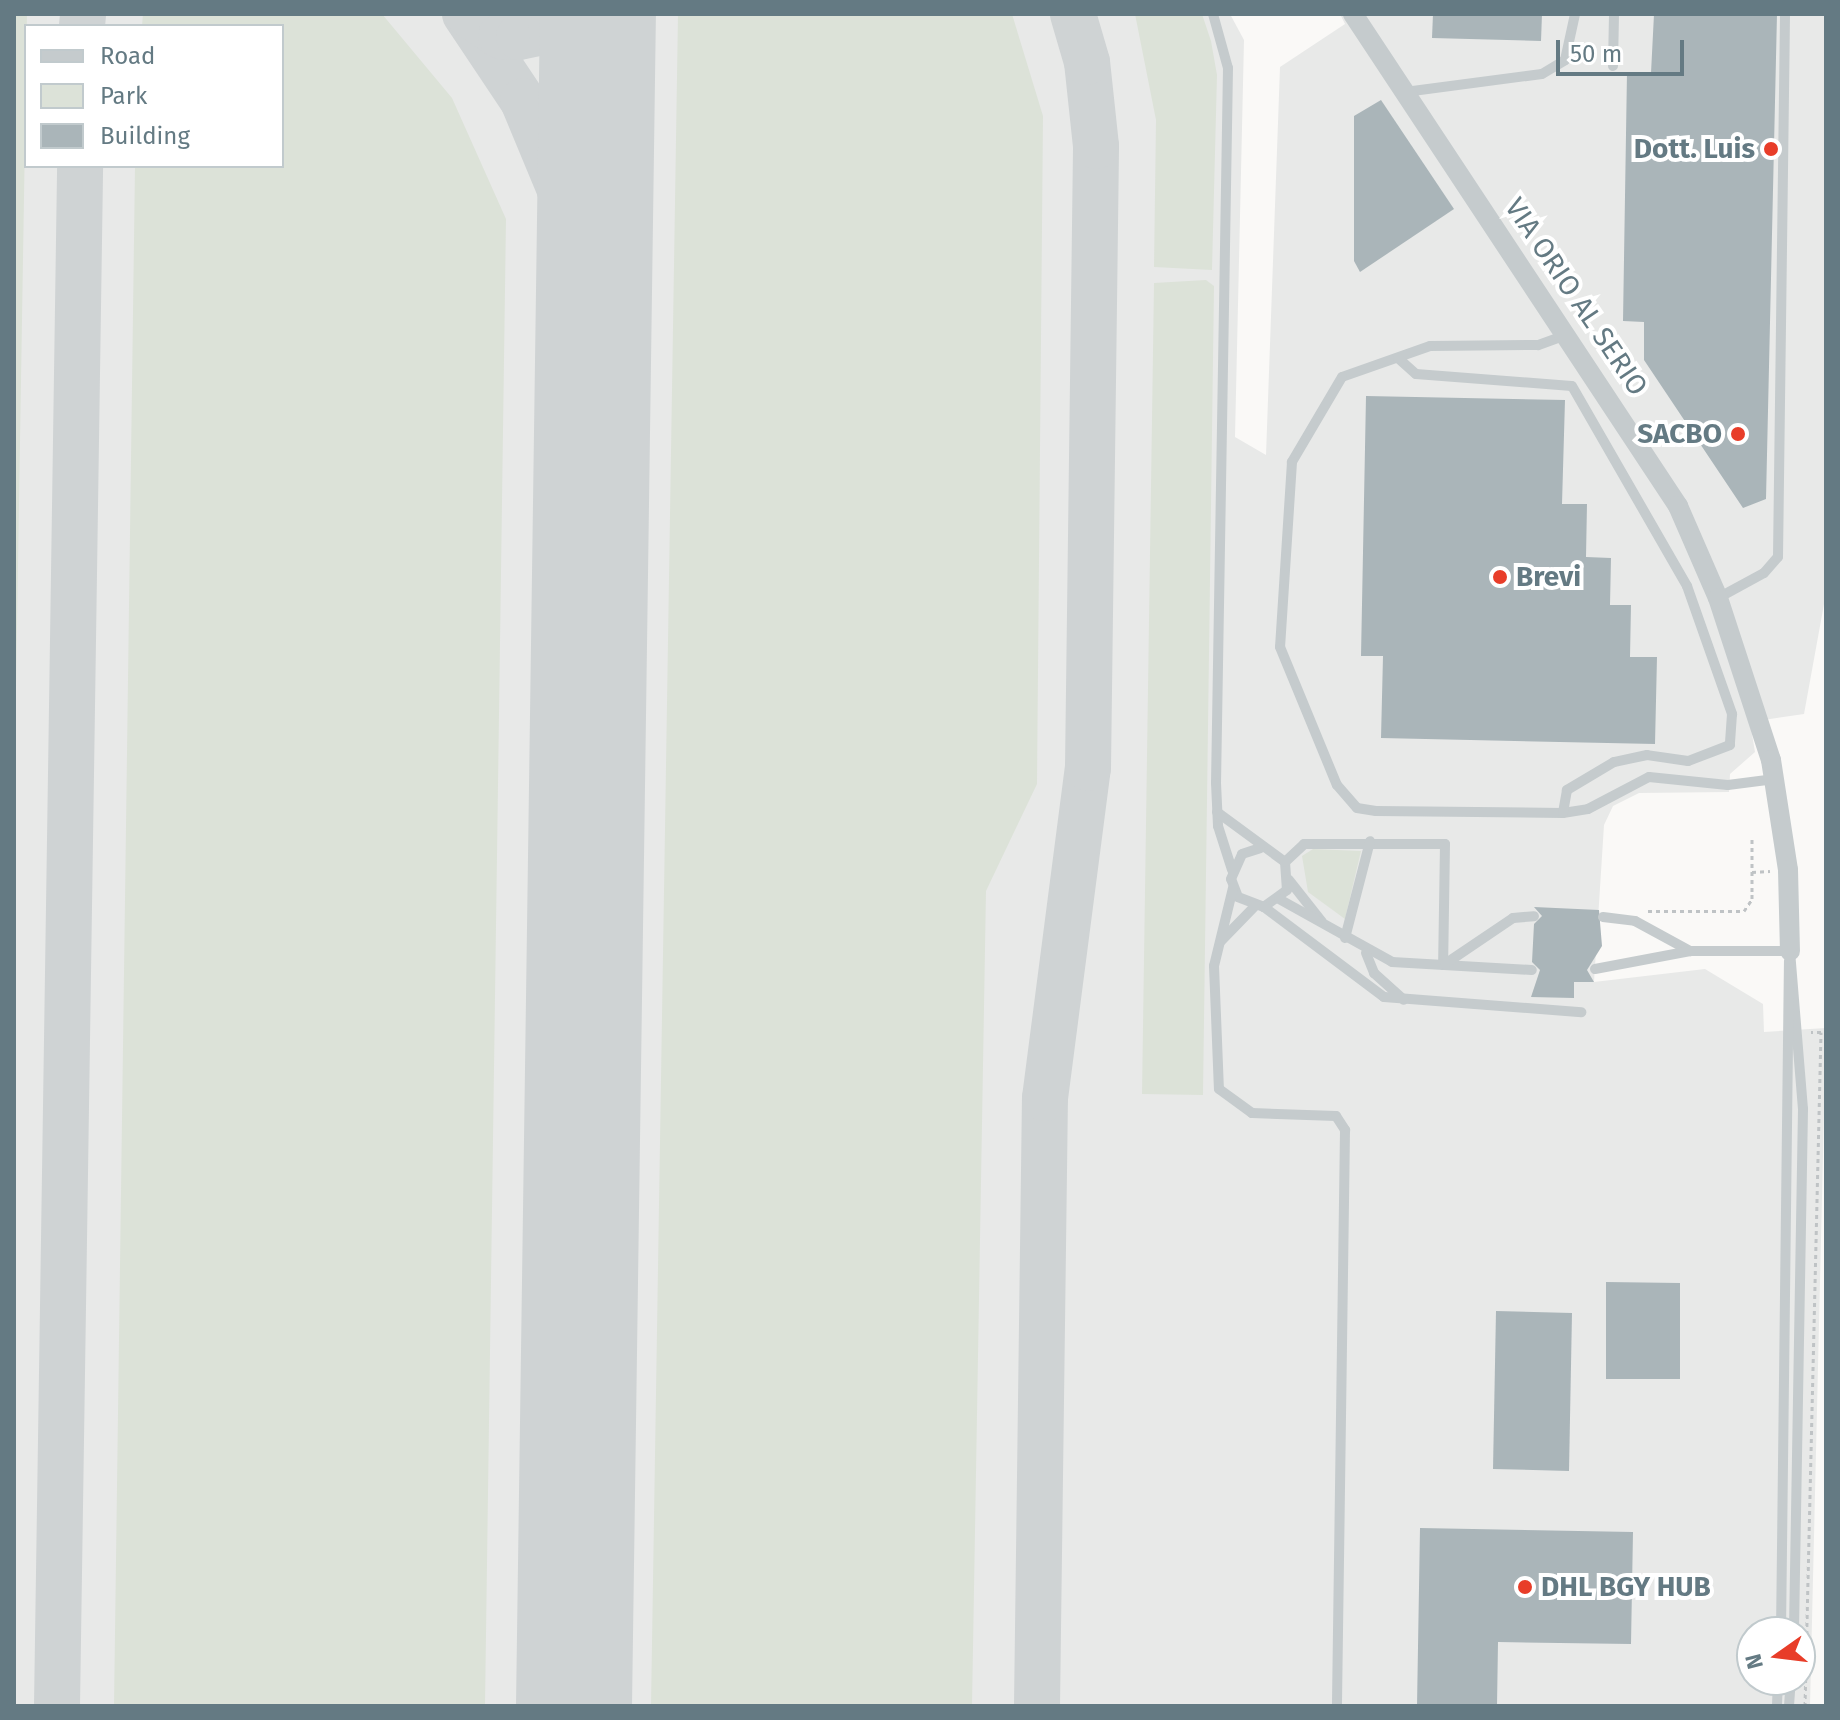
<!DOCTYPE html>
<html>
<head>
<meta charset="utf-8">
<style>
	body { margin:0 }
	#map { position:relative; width:1840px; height:1720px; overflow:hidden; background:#faf9f7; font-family:"Fira Sans",sans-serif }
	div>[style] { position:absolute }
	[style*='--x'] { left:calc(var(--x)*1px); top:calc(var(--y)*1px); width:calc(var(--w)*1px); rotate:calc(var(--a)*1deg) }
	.built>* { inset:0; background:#e8e9e8 }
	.green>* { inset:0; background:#dce2d8 }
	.taxiway>* { height:46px; margin:-23px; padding:0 23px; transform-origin:23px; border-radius:23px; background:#cfd3d4 }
	.runway>* { height:116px; margin:-58px; padding:0 58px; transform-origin:58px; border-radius:58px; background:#cfd3d4 }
	.building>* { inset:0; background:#aab5b9 }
	.path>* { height:3px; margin-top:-1.5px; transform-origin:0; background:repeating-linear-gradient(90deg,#bfc3c5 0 4px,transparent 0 8px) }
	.lane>* { height:10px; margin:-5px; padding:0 5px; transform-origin:5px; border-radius:5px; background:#c5cbcd }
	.street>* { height:20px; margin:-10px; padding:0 10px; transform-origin:10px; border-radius:10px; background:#c5cbcd }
	.dots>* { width:22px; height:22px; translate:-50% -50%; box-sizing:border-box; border:4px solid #fff; border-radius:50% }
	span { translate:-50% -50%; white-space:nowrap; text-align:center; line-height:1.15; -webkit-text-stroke:8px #fff; paint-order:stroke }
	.poi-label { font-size:28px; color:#647a83; font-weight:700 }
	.right { translate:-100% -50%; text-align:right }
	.left { translate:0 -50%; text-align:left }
	.street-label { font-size:28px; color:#647a83 }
	.frame { position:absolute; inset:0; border:16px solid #647a83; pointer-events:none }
	.legend { position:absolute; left:24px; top:24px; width:260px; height:144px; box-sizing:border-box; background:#fff; border:2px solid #c1cacd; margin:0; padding:10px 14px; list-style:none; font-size:24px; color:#647a83 }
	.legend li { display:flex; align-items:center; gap:16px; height:40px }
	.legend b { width:40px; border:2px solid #c1cacd }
	.north { position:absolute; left:1736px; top:1616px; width:80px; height:80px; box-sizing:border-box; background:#fff; border:2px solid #c1cacd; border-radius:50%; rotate:256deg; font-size:22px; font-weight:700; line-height:32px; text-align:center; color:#647a83 }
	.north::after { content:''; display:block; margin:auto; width:28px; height:36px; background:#e83d29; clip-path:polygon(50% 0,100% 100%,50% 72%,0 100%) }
	.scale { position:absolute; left:1556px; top:40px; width:128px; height:36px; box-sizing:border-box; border:4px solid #647a83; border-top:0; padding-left:10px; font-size:24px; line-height:28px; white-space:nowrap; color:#647a83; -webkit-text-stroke:6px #fff; paint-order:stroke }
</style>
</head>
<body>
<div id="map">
	<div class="built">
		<i style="clip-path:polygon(evenodd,14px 14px,1230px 14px,1244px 40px,1235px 437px,1266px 455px,1280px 67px,1345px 24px,1340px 14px,1826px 14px,1826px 593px,1804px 714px,1750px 722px,1755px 752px,1730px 774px,1729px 792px,1639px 793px,1613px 806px,1604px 825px,1594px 982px,1705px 969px,1763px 1004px,1764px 1032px,1826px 1028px,1810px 1706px,14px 1706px,14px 14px,26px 26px,282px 26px,282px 166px,26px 166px,26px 26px,14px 14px,1752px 1632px,1800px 1632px,1800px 1680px,1752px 1680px,1752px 1632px)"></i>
	</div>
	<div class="green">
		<i style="clip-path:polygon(14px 14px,27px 14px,14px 811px)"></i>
		<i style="clip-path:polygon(143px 14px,382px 14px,452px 98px,506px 219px,485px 1706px,114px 1706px,135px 166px,282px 166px,282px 26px,142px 26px)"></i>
		<i style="clip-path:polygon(678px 14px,1012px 14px,1043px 116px,1037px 784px,986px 891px,972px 1706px,651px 1706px)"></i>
		<i style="clip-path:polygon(1135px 14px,1202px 14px,1211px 41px,1217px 75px,1212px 270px,1154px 267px,1156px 120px)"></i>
		<i style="clip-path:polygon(1206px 280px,1214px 286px,1203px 1095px,1142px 1094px,1154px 283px)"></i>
		<i style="clip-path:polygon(1313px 849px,1361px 851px,1345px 919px,1308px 892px,1302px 856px)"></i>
	</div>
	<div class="taxiway">
		<i style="--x:465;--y:14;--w:105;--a:56.3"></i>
		<i style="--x:523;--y:101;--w:96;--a:67.4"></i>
		<i style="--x:560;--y:190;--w:182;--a:79.6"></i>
		<i style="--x:468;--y:14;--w:40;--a:34"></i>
		<i style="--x:501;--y:36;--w:18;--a:3"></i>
		<i style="--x:519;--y:37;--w:33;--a:-12"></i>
		<i style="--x:551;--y:30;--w:26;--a:-37"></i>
		<i style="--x:82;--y:26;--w:12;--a:-85"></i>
		<i style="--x:57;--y:1706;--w:1540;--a:-89.14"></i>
		<i style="--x:1037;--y:1706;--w:608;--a:-89.25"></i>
		<i style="--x:1045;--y:1098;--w:333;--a:-82.6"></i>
		<i style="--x:1088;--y:768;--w:622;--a:-89.26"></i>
		<i style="--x:1096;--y:146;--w:84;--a:-96.1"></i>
		<i style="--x:1087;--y:62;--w:50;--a:-106.3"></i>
	</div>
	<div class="runway">
		<i style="--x:574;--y:1706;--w:1692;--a:-89.19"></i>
	</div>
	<div class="building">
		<i style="clip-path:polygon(1433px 14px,1542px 14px,1541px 41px,1432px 38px)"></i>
		<i style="clip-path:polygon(1654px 14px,1777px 14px,1766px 499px,1743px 508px,1644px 360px,1644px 322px,1623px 321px,1627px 72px,1651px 73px)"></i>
		<i style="clip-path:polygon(1381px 100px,1454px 209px,1360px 272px,1354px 261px,1354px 116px)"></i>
		<i style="clip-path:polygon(1366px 396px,1565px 400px,1562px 504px,1587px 504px,1586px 557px,1611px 558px,1610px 605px,1631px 605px,1630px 657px,1657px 657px,1655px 744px,1381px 738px,1383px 656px,1361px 656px)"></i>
		<i style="clip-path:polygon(1534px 907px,1599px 910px,1602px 946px,1587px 970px,1594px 982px,1574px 982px,1574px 998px,1531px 997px,1540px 970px,1532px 962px,1534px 924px,1542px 916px)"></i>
		<i style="clip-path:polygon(1606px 1282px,1680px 1283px,1680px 1379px,1606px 1379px)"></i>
		<i style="clip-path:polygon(1496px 1311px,1572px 1313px,1569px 1471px,1493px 1469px)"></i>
		<i style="clip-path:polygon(1420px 1528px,1633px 1532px,1631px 1644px,1498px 1642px,1497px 1706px,1417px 1706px)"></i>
	</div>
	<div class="path">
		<i style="--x:1752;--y:872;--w:18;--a:-3"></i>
		<i style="--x:1648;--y:911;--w:96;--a:0"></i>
		<i style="--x:1744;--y:911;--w:14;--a:-56"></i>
		<i style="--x:1752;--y:899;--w:61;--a:-90"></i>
		<i style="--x:1805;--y:1706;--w:674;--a:-88.64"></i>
		<i style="--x:1821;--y:1032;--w:10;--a:180"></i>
	</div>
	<div class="lane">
		<i style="--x:1213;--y:14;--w:56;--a:74.5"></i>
		<i style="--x:1228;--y:68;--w:715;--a:90.96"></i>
		<i style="--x:1216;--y:783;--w:43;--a:87.3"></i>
		<i style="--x:1218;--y:826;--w:46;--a:72.3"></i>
		<i style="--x:1613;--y:66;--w:52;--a:-88.9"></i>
		<i style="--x:1405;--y:92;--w:138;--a:-7.5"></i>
		<i style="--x:1542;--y:74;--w:27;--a:-31"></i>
		<i style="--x:1565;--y:60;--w:47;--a:-77.7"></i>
		<i style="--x:1566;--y:335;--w:30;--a:160"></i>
		<i style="--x:1538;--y:345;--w:108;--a:179.5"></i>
		<i style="--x:1430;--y:346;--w:93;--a:160.6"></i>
		<i style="--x:1342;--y:377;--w:99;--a:120.5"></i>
		<i style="--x:1292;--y:462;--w:185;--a:93.7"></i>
		<i style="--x:1280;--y:647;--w:149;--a:67.6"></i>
		<i style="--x:1337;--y:785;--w:30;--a:49"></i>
		<i style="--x:1357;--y:808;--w:19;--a:9"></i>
		<i style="--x:1376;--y:811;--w:187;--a:0.6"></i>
		<i style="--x:1563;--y:813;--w:25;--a:-9"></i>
		<i style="--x:1588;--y:809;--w:69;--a:-27.7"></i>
		<i style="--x:1649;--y:777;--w:79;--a:5.8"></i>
		<i style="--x:1728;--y:785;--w:47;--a:-7.3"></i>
		<i style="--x:1398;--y:358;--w:24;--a:42"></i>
		<i style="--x:1416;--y:374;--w:156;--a:4.4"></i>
		<i style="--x:1572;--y:386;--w:231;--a:60.1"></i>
		<i style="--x:1687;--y:586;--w:136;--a:70.6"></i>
		<i style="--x:1732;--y:714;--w:31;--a:94"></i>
		<i style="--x:1730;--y:745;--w:45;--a:159.1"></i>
		<i style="--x:1688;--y:761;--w:41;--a:-171.7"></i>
		<i style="--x:1647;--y:755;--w:34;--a:168"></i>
		<i style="--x:1614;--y:762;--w:55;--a:149.2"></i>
		<i style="--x:1567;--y:790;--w:23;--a:100"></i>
		<i style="--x:1718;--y:598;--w:52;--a:-28.5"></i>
		<i style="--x:1764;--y:573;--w:21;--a:-49"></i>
		<i style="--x:1778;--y:557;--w:543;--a:-89.26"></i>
		<i style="--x:1217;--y:812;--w:84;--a:36.3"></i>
		<i style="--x:1285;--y:862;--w:28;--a:86"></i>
		<i style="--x:1287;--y:890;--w:29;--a:144"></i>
		<i style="--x:1264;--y:907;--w:28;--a:-159"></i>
		<i style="--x:1238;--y:897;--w:19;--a:-111"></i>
		<i style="--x:1231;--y:879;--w:27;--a:-66"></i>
		<i style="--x:1242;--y:854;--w:19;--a:-18"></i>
		<i style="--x:1285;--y:862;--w:26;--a:-43"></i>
		<i style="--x:1304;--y:844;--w:141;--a:0"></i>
		<i style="--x:1445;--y:844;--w:121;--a:90.9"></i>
		<i style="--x:1289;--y:880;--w:53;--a:51.8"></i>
		<i style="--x:1233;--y:888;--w:80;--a:103.7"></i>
		<i style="--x:1214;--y:966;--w:123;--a:87.7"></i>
		<i style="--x:1219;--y:1089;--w:41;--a:36"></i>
		<i style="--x:1252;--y:1113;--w:84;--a:2"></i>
		<i style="--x:1336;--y:1116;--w:17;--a:57"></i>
		<i style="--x:1345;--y:1130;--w:576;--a:90.8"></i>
		<i style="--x:1279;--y:899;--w:129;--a:29.1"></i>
		<i style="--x:1392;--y:962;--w:140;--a:3.3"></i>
		<i style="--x:1264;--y:907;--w:150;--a:36.9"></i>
		<i style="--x:1384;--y:997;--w:198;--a:4.4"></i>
		<i style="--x:1603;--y:917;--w:32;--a:7"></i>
		<i style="--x:1635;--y:921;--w:63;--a:28.6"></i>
		<i style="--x:1345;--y:938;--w:100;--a:-75.5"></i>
		<i style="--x:1221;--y:941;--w:49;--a:-45.8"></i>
		<i style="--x:1790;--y:951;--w:159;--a:85.3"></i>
		<i style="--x:1803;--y:1109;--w:523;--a:90.99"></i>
		<i style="--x:1366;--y:953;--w:22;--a:68"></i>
		<i style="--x:1374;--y:973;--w:40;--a:42"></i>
		<i style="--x:1445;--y:964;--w:82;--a:-34.1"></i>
		<i style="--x:1513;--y:918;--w:21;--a:-5"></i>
		<i style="--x:1595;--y:969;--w:97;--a:-10.7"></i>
		<i style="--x:1690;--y:951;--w:100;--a:0"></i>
		<i style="--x:1781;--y:1632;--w:671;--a:-89.32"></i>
		<i style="--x:1777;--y:1706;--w:26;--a:-88"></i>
		<i style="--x:1789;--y:1706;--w:26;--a:-86"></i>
	</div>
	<div class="street">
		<i style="--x:1353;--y:14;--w:590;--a:56.55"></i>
		<i style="--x:1678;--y:506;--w:100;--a:66.5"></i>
		<i style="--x:1718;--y:598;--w:170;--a:71.9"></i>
		<i style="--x:1771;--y:760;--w:111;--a:81.2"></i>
		<i style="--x:1788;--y:870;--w:81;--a:88.6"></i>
	</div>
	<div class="dots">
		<i style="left:1771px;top:149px;background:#e83d29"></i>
		<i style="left:1738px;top:434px;background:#e83d29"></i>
		<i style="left:1500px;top:577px;background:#e83d29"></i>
		<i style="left:1525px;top:1587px;background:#e83d29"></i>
	</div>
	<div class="poi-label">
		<span class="right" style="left:1755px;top:149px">Dott. Luis</span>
		<span class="right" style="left:1722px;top:434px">SACBO</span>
		<span class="left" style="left:1516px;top:577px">Brevi</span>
		<span class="left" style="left:1541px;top:1587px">DHL BGY HUB</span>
	</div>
	<div class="street-label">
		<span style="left:1576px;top:297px;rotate:56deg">VIA ORIO AL SERIO</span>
	</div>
	<div class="frame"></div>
	<ul class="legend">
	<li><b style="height:10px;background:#c5cbcd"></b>Road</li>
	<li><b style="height:22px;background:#dce2d8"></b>Park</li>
	<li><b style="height:22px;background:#aab5b9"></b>Building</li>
	</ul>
	<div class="north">N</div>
	<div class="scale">50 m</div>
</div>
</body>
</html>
